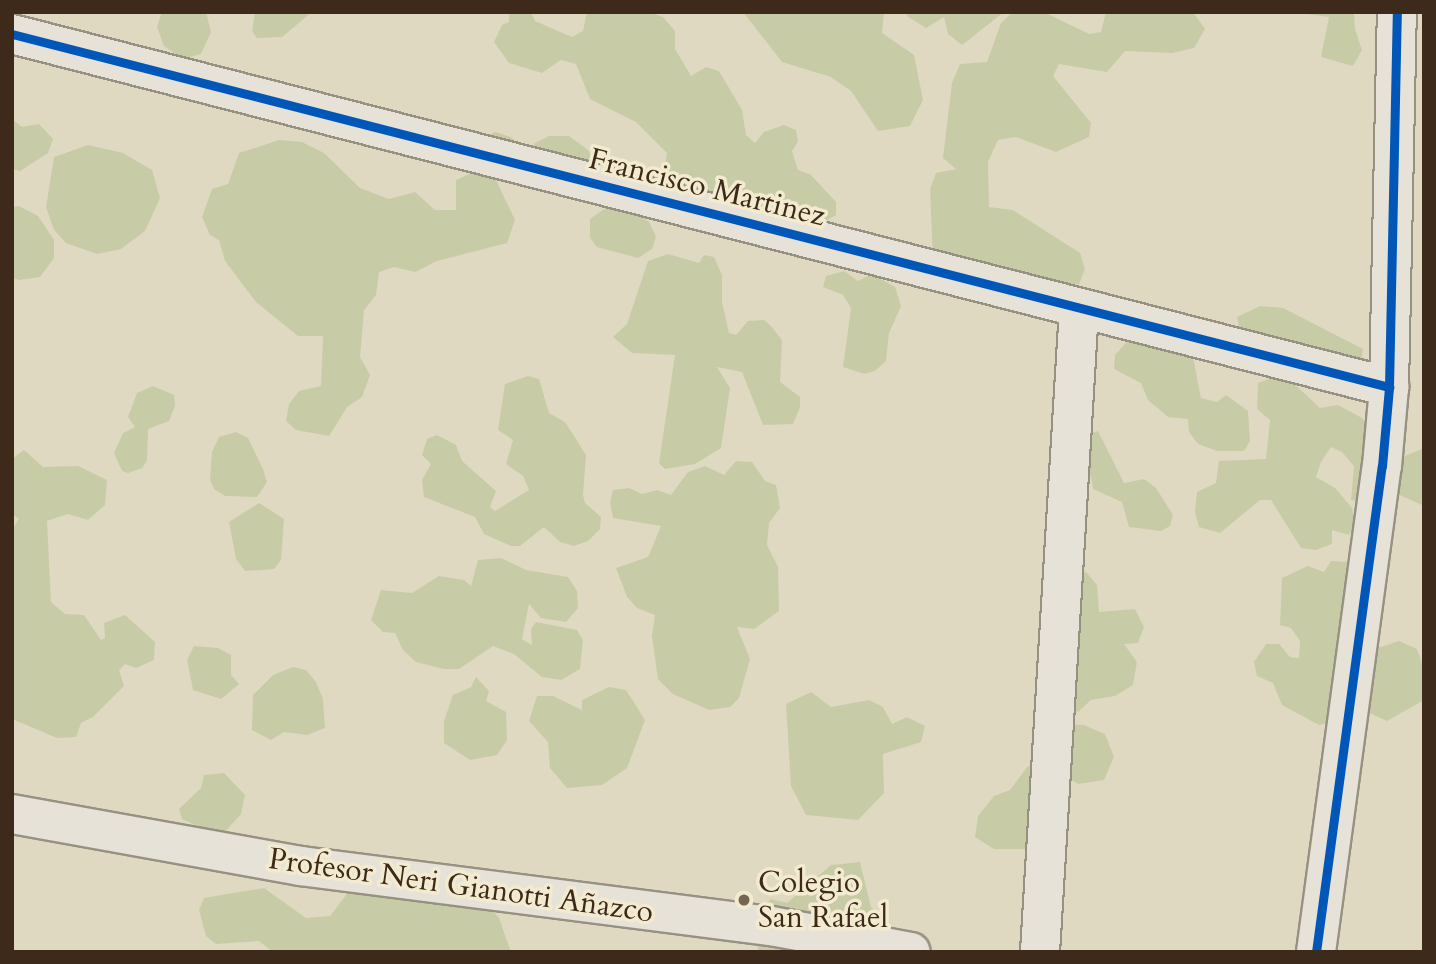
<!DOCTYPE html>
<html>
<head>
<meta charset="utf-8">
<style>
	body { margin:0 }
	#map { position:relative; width:1436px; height:964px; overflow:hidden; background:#dfd9c2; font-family:Cardo,serif }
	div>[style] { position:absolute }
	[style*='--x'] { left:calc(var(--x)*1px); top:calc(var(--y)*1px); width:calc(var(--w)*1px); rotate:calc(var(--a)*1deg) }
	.green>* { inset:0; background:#c8cca6 }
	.roads { filter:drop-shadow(2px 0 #979182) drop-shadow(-2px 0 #979182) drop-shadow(0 2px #979182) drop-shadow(0 -2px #979182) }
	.street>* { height:38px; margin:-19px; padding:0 19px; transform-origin:19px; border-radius:19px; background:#e6e2d7 }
	.cycleway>* { height:9px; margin:-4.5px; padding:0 4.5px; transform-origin:4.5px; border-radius:4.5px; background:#0057b8 }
	.dots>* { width:19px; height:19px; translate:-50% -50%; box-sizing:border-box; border:4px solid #f2ebd0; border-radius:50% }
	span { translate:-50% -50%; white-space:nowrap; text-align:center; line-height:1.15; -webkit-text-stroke:7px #f2ebd0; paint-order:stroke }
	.street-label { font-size:30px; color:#3e2a1a }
	.poi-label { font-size:30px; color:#3e2a1a }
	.left { translate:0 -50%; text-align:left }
	.frame { position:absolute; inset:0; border:14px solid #3e2a1a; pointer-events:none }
</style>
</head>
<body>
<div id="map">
	<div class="green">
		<i style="clip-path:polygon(162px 12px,206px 12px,211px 32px,201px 54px,183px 59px,164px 46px,157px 27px)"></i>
		<i style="clip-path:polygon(255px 12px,312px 12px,282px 37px,257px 38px,252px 31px)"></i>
		<i style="clip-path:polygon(509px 12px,531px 12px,535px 21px,572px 37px,583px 31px,587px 12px,648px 12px,663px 17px,675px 31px,675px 49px,691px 76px,706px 67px,719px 71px,742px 110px,746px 135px,755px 143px,764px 132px,784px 125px,796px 130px,798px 142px,792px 151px,798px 170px,811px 175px,836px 202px,836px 215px,820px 224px,677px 189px,665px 166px,667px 153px,636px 122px,590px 99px,576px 64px,561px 60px,542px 73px,509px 63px,494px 42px,502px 25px,509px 22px)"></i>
		<i style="clip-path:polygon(743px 12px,884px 12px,882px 33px,914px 55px,923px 100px,910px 126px,878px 131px,851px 91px,831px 77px,782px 62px)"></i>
		<i style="clip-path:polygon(908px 12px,1004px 12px,962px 45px,948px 34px,944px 17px,926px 28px,907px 16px)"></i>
		<i style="clip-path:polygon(1013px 12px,1044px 12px,1089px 34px,1101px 32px,1106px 12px,1193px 12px,1205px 29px,1194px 48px,1172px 53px,1125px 51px,1107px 72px,1059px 64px,1053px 76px,1091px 123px,1089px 137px,1056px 152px,1016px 137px,998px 140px,988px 162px,989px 207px,1013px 210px,1080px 253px,1085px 269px,1079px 284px,1043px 290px,933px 258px,930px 189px,936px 173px,956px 169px,943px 158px,952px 83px,960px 64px,987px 62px,1001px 23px)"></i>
		<i style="clip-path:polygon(1291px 12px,1360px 12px,1354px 14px,1355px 29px,1362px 50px,1353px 66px,1321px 57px,1329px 17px)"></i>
		<i style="clip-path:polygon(12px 119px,22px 127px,39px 124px,53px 139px,48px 153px,20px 171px,12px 169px)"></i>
		<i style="clip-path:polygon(496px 132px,511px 137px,529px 156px,535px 143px,549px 136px,569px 136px,588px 150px,597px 166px,585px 188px,530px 175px,522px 162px,500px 172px,470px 161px,471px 142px)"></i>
		<i style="clip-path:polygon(279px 140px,302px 142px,324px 153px,360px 188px,389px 199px,415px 192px,435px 210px,456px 210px,456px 180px,476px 171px,495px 178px,515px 220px,507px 243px,437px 261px,415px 272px,394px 267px,379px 272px,376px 295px,364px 310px,360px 357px,370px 375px,362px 397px,347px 407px,329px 436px,296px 430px,286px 421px,289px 404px,299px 391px,321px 386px,323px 336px,298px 336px,256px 302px,225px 261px,219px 240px,210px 235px,202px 217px,212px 189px,228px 184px,239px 153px)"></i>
		<i style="clip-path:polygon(88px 145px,123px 153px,152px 170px,160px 198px,145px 231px,121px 249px,97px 254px,66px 243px,54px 230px,46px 207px,54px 157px)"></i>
		<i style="clip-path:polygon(19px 206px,38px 216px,54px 240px,54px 258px,40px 277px,20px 280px,12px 278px,12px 207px)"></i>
		<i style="clip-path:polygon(609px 206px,633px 211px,649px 222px,656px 237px,652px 249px,638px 258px,597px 247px,590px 238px,590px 219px)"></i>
		<i style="clip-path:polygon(668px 254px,699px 263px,704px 255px,714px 257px,722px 275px,722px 302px,729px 333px,736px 335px,748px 321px,764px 320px,771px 326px,782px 340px,780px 382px,800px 397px,800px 407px,793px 424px,763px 425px,742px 372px,717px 367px,730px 388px,721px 448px,695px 464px,665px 469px,659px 463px,675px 355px,632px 353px,613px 337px,627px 324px,648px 261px)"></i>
		<i style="clip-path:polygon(844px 271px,858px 281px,872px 274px,895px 287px,901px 306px,889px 333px,886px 361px,875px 371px,864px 374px,843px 367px,851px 308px,843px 295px,823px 287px,826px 276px)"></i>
		<i style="clip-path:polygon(1260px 306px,1283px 308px,1363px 349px,1361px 363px,1241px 338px,1237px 317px)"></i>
		<i style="clip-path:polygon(1147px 319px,1192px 352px,1201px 398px,1217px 402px,1226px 395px,1248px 411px,1250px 441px,1244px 451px,1217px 451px,1198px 444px,1189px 432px,1188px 419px,1168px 417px,1148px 400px,1141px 383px,1114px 369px,1115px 355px)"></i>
		<i style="clip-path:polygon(528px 376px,539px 379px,549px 413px,565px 422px,586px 455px,583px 495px,585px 503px,601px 517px,600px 529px,588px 541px,574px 546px,560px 542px,544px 527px,520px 546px,511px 546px,484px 534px,475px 517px,424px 497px,422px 480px,431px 464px,422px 455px,427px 439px,437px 435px,456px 445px,462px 461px,496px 491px,490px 507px,495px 511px,529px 490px,523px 476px,506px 464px,513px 440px,498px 430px,505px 384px)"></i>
		<i style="clip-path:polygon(1278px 376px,1291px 381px,1320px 408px,1338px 405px,1362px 418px,1371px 429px,1366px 502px,1351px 500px,1354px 466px,1342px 452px,1331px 447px,1321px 462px,1316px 477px,1335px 488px,1352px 508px,1355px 520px,1349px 535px,1332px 530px,1332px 544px,1316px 550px,1301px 548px,1271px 500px,1260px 500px,1220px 533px,1199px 527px,1195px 512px,1197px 492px,1216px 483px,1219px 461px,1266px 459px,1270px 420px,1257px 409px,1258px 383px)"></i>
		<i style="clip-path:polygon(153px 386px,174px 395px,175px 406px,169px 421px,148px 429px,147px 460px,142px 468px,128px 473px,122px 471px,114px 453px,123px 433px,135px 427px,128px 417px,137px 393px)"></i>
		<i style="clip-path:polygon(1098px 431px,1124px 483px,1144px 479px,1156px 488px,1173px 515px,1170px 526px,1161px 531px,1129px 527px,1122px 502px,1093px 489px,1091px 476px,1078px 471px,1080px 437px)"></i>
		<i style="clip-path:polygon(236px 432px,248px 438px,263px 469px,267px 482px,257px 497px,225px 496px,214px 489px,210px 480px,212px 452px,219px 437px)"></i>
		<i style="clip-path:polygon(1424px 448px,1424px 506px,1393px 492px,1393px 461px)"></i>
		<i style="clip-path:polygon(24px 450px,43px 467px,78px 466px,107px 480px,105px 505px,88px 520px,68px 514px,47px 521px,51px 602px,65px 614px,84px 615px,101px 640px,105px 638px,104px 623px,125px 615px,155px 642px,154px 660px,136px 668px,125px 664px,119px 670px,124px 686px,93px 717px,81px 723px,76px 737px,57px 738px,12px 719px,12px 529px,19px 519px,12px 514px,12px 459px)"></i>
		<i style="clip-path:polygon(736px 461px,752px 462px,765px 481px,776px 485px,780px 508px,769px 523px,767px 545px,778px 567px,779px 611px,754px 629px,737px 627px,750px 659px,739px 698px,730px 707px,709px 710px,673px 694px,658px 679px,652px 636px,655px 615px,637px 608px,627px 597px,616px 568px,648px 557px,661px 526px,613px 518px,610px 502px,613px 490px,629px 488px,642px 494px,657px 490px,671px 495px,688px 472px,705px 466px,724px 475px)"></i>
		<i style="clip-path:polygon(259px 503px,284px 519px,281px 560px,274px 569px,245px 571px,236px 559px,229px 522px)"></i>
		<i style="clip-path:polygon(501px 558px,526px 570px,568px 577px,577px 591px,578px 608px,566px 622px,541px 618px,529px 604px,522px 639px,532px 645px,531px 629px,536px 622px,577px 630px,583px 640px,580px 669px,561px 680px,542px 677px,514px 654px,493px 646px,459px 669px,444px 669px,416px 662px,403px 650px,395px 633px,383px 632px,371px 620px,381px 590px,412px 593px,439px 576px,464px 580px,471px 586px,478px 560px)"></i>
		<i style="clip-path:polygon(1331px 561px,1348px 562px,1357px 570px,1375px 649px,1399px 641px,1417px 649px,1424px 669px,1424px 700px,1387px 721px,1361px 709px,1354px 716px,1319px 725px,1282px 705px,1273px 683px,1257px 676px,1254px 662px,1266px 644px,1279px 644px,1290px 657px,1299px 658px,1300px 641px,1291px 628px,1280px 625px,1282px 578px,1308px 566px,1324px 572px)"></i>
		<i style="clip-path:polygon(1071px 567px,1087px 573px,1097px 585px,1099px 612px,1135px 609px,1144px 627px,1138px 643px,1124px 644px,1137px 662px,1133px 685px,1115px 696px,1091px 700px,1078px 712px,1060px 700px)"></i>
		<i style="clip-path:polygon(194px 646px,218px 648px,231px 655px,231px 675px,239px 684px,221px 699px,193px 690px,187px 660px)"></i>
		<i style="clip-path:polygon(293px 667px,306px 670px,316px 682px,323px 699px,325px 728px,307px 735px,284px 732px,271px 740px,252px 730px,253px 695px,273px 675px)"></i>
		<i style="clip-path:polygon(476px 677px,489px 691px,486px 701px,506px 712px,507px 740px,497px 755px,470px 760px,444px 743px,444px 721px,453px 695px,471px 687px)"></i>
		<i style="clip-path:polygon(609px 687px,626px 690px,645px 720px,627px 768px,602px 785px,567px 788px,550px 768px,548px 742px,529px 721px,537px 696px,553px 696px,582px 710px,582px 700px)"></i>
		<i style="clip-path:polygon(811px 692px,831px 707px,869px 700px,883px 707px,892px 724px,907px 717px,925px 726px,921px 742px,883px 754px,884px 793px,858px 820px,806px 815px,791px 786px,786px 704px)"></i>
		<i style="clip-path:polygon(1060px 724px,1084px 725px,1105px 734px,1114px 757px,1104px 780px,1078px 784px,1068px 778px,1033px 849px,994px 849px,975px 837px,978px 816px,994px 796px,1010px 790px,1028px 766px,1037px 768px)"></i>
		<i style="clip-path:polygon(224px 773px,245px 795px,241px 814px,221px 836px,182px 819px,179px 809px,201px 788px,204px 775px)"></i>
		<i style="clip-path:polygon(373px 860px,487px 905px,499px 918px,511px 952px,273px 952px,259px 941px,216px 944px,206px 936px,199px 910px,204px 898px,264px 888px,306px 918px,330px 916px)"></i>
		<i style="clip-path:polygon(860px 862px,871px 907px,897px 932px,906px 952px,759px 952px,754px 936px,760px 909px,771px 899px,787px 903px,831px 865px)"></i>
	</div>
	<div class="roads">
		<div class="street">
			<i style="--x:12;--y:34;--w:1422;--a:14.38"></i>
			<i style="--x:12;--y:814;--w:294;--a:10.2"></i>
			<i style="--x:301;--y:866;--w:474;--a:7.3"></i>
			<i style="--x:771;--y:926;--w:142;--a:10.5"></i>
			<i style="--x:1040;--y:952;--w:645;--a:-86.53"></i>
			<i style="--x:1316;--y:952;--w:490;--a:-82.3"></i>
			<i style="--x:1382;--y:466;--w:79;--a:-84.9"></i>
			<i style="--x:1389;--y:387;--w:375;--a:-88.8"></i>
		</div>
	</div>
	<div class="cycleway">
		<i style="--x:12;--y:34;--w:1422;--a:14.38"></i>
		<i style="--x:1316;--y:952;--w:490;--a:-82.3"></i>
		<i style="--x:1382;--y:466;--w:79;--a:-84.9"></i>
		<i style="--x:1389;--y:387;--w:375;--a:-88.8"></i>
	</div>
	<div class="dots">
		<i style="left:744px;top:900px;background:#766755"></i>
	</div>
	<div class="street-label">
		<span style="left:707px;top:188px;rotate:14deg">Francisco Martinez</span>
		<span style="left:461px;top:886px;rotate:8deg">Profesor Neri Gianotti Añazco</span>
	</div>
	<div class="poi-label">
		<span class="left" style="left:758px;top:900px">Colegio<br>San Rafael</span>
	</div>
	<div class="frame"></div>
</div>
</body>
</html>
